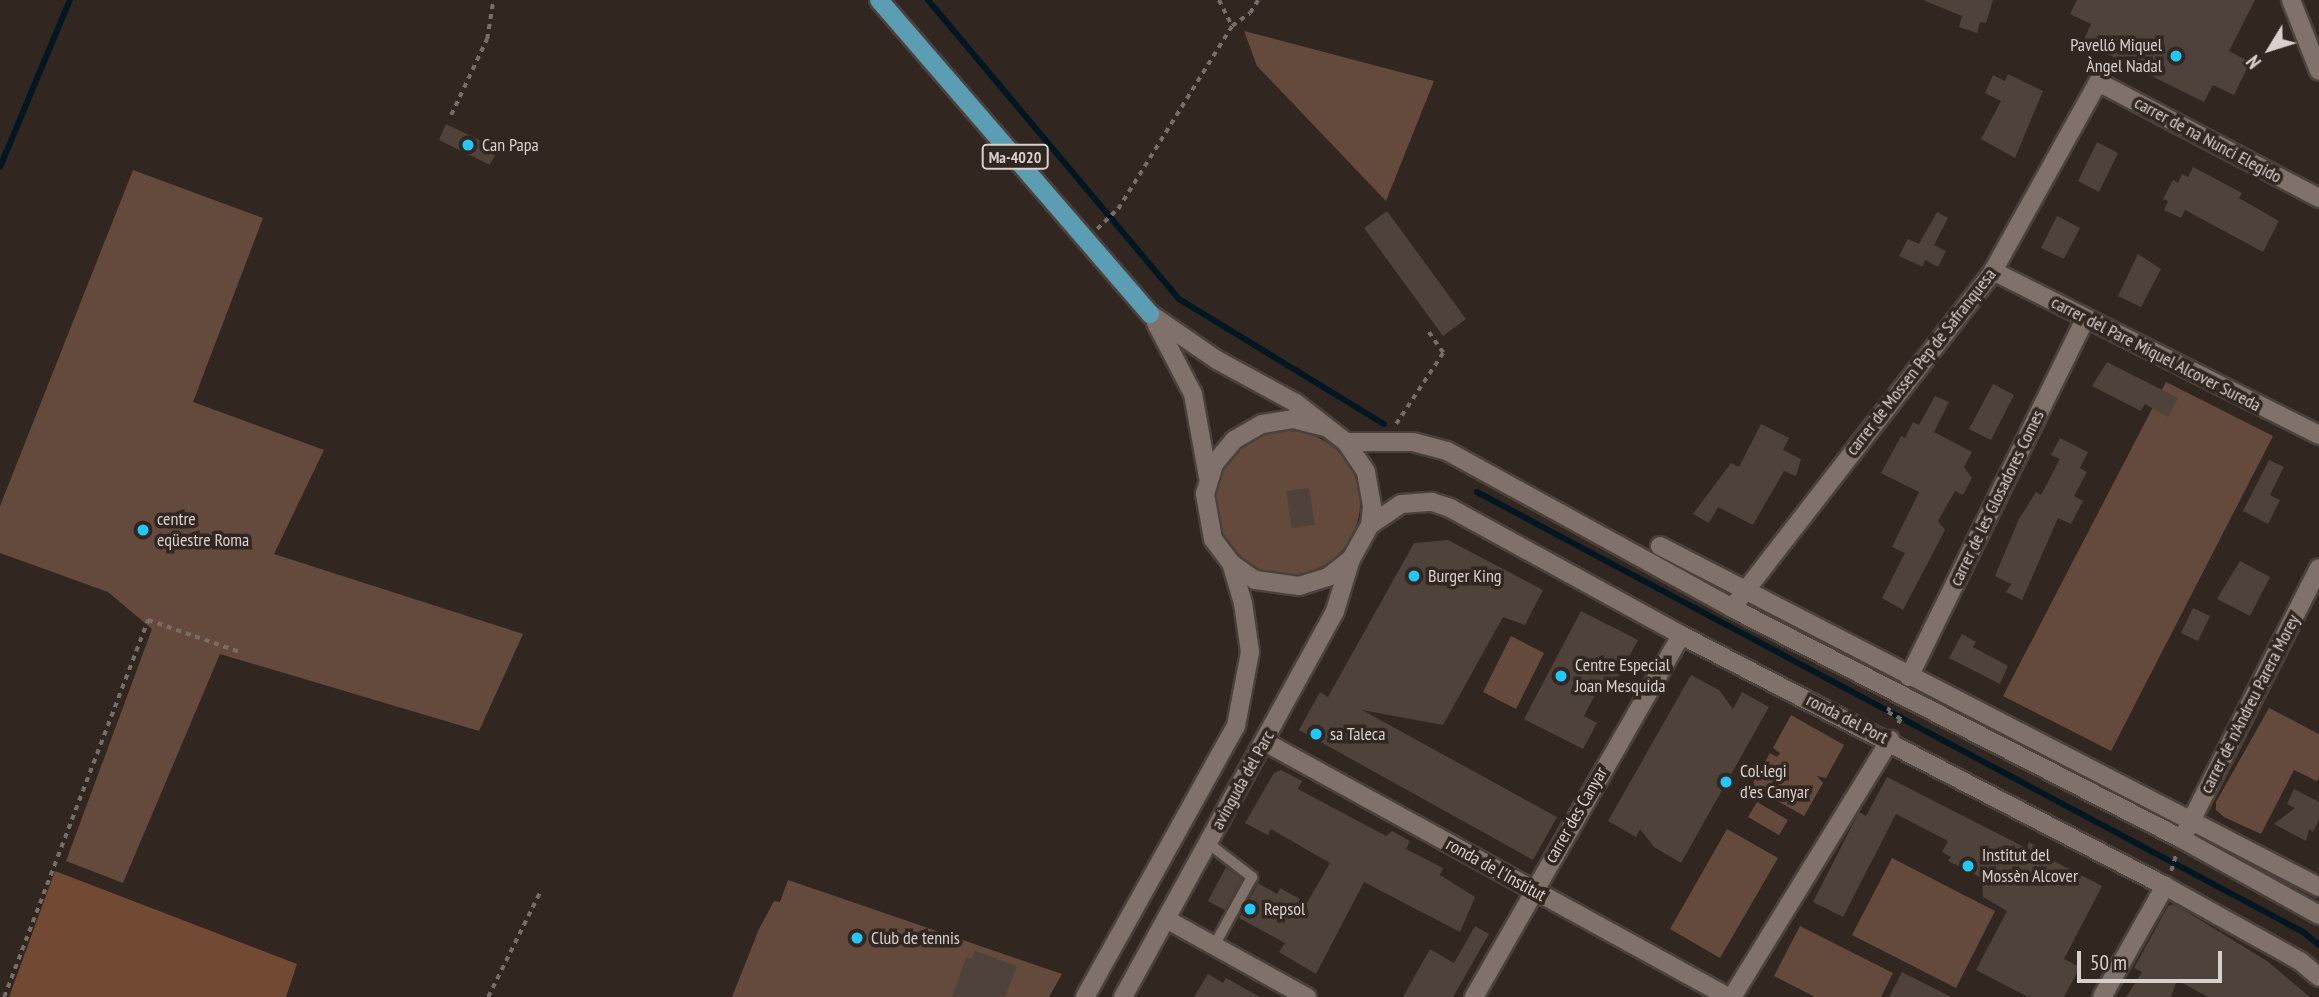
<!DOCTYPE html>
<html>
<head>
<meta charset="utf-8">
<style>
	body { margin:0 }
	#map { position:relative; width:2319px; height:997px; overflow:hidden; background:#322620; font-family:"PT Sans Narrow",sans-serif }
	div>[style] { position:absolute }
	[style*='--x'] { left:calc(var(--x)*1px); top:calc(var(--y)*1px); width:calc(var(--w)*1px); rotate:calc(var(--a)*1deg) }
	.green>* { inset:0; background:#644a3c }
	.round { border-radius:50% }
	.forest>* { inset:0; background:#724a34 }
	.stream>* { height:6px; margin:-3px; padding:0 3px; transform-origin:3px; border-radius:3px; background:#001721 }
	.building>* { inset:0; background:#4f423b }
	.path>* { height:3.5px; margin-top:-1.75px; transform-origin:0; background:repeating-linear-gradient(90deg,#786e69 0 5px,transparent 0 10px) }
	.roads { filter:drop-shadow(2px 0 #4b413c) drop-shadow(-2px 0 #4b413c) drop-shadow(0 2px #4b413c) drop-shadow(0 -2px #4b413c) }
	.lane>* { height:10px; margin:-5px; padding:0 5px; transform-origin:5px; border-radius:5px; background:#80716a }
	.street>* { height:18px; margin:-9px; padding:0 9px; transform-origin:9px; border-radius:9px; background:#80716a }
	.secondary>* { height:18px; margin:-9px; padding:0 9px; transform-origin:9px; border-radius:9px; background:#80716a }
	.primary>* { height:18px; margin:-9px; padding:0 9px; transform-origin:9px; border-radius:9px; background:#5b9db3 }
	.dots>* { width:19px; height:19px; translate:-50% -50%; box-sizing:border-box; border:4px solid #322620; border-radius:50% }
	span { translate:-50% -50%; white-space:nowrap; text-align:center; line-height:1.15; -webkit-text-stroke:7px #322620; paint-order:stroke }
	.shield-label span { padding:2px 5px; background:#322620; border:2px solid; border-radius:5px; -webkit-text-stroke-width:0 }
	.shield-label { font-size:16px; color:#d8d0cc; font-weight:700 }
	.poi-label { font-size:18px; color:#d8d0cc }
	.right { translate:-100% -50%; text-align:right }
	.left { translate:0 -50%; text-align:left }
	.street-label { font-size:18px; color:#d8d0cc }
	.north { position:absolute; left:2235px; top:14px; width:70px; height:70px; -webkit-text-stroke:5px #322620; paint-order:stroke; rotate:232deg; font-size:19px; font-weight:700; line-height:28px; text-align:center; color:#d8d0cc }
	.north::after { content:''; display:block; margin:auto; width:24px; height:32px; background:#d8d0cc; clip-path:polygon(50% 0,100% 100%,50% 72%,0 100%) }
	.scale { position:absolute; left:2077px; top:951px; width:145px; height:32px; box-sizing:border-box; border:4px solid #d8d0cc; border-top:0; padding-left:9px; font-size:21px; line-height:24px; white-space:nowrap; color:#d8d0cc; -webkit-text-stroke:5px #322620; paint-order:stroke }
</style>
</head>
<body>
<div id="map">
	<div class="green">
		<i style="clip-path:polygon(1244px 31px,1434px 81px,1386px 201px,1257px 66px)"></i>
		<i style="clip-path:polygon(133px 170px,263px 218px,193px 402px,324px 450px,274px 554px,523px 634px,479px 731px,220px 654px,123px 883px,66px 861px,152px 629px,108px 592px,0 553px,0 506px)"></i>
		<i style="clip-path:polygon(2166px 382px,2273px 436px,2111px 751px,2003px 696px)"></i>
		<i class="round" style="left:1216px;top:431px;width:144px;height:144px"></i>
		<i style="clip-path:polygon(1511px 636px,1544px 653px,1516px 709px,1483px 692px)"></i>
		<i style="clip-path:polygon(2269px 708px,2319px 734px,2319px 778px,2317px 781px,2294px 770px,2261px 834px,2224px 817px,2216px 810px,2216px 802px)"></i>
		<i style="clip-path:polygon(1791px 715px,1844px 745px,1826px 778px,1817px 776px,1823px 783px,1804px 816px,1751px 786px,1770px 753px,1777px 757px,1780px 753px,1773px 748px)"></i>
		<i style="clip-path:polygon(1757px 802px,1788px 820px,1779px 835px,1748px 817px)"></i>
		<i style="clip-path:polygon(1727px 829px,1778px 858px,1720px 958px,1670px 929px)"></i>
		<i style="clip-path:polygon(1892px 858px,1995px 911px,1956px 988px,1852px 935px)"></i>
		<i style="clip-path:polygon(788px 880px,861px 905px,1062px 974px,1049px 997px,732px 997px,759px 929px,774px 901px,780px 902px)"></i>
		<i style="clip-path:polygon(1800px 926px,1893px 973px,1881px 997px,1815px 997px,1774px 976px)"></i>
	</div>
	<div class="forest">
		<i style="clip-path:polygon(55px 871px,297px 964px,286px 997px,9px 997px)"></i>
	</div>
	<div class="stream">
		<i style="--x:928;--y:0;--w:390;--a:50"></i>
		<i style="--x:1179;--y:299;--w:240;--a:31.4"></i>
		<i style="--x:0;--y:167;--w:181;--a:-67.3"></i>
		<i style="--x:1477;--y:492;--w:936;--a:28.04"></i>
		<i style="--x:2303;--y:932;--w:21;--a:39"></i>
	</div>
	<div class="building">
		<i style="clip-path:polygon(1923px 0,1993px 0,1986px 23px,1980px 22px,1977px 33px,1959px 27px,1962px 16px)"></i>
		<i style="clip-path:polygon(2077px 0,2255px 0,2229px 51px,2250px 62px,2234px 95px,2213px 85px,2204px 102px,2083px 42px,2091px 24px,2070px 14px)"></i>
		<i style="clip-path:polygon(2008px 74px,2043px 91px,2015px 158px,1981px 139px,2001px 101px,1985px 93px,1993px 75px,2005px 81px)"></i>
		<i style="clip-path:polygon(446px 124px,498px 149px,490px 165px,439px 140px)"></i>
		<i style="clip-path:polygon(2097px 142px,2118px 153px,2099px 192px,2078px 181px)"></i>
		<i style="clip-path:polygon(2193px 167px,2242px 193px,2239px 198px,2279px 221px,2263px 252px,2185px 210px,2181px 218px,2164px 210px,2168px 201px,2163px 199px,2173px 180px,2178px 183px,2182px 174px,2188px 177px)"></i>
		<i style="clip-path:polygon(1387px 211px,1466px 319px,1443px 336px,1364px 228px)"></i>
		<i style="clip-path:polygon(1937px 212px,1948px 218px,1934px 245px,1946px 251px,1938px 267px,1925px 260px,1923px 267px,1899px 256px,1908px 239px,1919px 244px)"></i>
		<i style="clip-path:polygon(2057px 216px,2080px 228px,2064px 259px,2041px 248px)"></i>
		<i style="clip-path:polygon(2138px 254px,2161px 269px,2141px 307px,2118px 296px)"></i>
		<i style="clip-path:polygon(2107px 362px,2178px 398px,2168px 417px,2145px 404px,2141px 411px,2092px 386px)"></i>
		<i style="clip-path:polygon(1993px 384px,2014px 395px,1991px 440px,1969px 429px)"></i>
		<i style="clip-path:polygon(1935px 396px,1949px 402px,1934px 432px,1972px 452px,1964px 467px,1972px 478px,1963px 495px,1955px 491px,1938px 521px,1945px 530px,1903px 610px,1882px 598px,1905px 553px,1892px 547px,1919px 492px,1881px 473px,1901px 436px,1905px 438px,1913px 422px,1919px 425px)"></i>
		<i style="clip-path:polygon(1761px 424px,1789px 438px,1783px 450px,1801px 459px,1796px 476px,1784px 471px,1753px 525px,1718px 507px,1709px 523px,1693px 514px,1731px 463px,1739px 467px)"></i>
		<i style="clip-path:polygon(2060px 438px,2088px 452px,2080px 468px,2087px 472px,2074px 496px,2083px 501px,2071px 524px,2058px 518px,2022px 600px,2006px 592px,2011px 584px,1995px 576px,2019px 519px,2036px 492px,2041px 495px,2060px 459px,2051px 455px)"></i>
		<i style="clip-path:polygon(2269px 460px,2284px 467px,2270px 495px,2280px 500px,2268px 524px,2243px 511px)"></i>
		<i style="clip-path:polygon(1309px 488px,1315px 525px,1292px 528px,1286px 491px)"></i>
		<i style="clip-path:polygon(1448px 540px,1543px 590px,1525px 625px,1503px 617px,1443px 725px,1362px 710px,1557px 817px,1533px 860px,1299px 730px,1320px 692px,1328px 697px,1414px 543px)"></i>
		<i style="clip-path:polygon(2240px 561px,2270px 577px,2250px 616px,2217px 599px)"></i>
		<i style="clip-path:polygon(2193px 608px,2210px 616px,2198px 641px,2181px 633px)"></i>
		<i style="clip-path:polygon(1581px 611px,1638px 640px,1614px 685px,1605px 679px,1597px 691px,1584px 716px,1597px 723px,1583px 749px,1524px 719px)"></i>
		<i style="clip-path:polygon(1962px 634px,1976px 642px,1973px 647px,2008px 666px,2000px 684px,1949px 658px)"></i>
		<i style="clip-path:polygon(1691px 675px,1719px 690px,1733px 709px,1742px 692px,1769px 707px,1681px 863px,1654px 847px,1640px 829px,1636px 837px,1608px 821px)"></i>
		<i style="clip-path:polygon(1281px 770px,1302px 781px,1298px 789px,1386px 836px,1392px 831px,1410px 841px,1406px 849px,1443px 868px,1440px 875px,1475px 897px,1460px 932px,1364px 882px,1316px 974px,1279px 952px,1285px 943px,1239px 918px,1258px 883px,1277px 894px,1280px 888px,1307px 903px,1330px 863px,1271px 829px,1268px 835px,1245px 823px,1274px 773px)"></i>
		<i style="clip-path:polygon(1887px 777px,2026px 848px,2029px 842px,2046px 851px,2044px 856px,2102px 886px,2064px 959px,2080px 967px,2064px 997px,2028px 997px,1976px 970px,2007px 911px,1983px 897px,1982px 878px,1948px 861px,1951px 857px,1942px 852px,1948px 841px,1896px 814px,1843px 917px,1813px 902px,1859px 812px,1866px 816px)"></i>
		<i style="clip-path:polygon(2294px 789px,2319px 802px,2319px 820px,2313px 832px,2309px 829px,2306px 841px,2274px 824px,2295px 808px,2287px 804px)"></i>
		<i style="clip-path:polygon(1226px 867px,1242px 879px,1225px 910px,1208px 901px)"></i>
		<i style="clip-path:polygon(2174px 904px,2267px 961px,2310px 997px,2208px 997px,2177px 980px,2171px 997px,2126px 997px,2142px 972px,2134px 968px,2168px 906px)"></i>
		<i style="clip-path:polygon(1475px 926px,1489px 934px,1453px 997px,1403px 997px,1430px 949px,1454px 963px)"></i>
		<i style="clip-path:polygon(975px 951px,1017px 966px,1005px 997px,952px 997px,966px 957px,972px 959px)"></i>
		<i style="clip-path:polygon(1902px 972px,1951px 997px,1889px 997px)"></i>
		<i style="clip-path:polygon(1208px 974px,1223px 983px,1226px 978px,1260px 997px,1194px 997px)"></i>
	</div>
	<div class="path">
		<i style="--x:1219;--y:0;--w:29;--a:63"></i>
		<i style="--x:451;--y:115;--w:84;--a:-64.7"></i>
		<i style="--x:487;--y:39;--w:39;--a:-81"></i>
		<i style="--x:1097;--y:229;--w:29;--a:-44"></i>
		<i style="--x:1118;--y:209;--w:216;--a:-58.1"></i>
		<i style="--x:1232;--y:26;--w:22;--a:-36"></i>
		<i style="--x:1250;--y:13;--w:15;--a:-58"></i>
		<i style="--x:1396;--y:424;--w:85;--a:-56.5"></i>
		<i style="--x:1443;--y:353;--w:28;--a:-125"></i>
		<i style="--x:1890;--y:708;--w:4;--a:117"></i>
		<i style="--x:1888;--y:712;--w:15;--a:28"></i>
		<i style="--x:1901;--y:719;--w:8;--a:120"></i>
		<i style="--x:2171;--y:871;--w:17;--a:-73"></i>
		<i style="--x:4;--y:997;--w:404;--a:-69.1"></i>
		<i style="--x:148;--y:620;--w:97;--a:19.2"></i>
		<i style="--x:488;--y:997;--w:119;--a:-63.6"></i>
	</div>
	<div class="roads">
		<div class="lane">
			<i style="--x:1208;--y:843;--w:56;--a:37.7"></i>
			<i style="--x:1252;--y:877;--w:77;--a:118.9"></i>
		</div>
		<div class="street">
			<i style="--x:2291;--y:0;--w:76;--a:68.5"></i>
			<i style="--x:1993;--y:271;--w:365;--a:26.7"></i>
			<i style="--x:1660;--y:546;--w:742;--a:27.36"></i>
			<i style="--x:1732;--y:608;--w:426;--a:-52.2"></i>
			<i style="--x:1993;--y:271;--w:216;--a:-60.9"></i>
			<i style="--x:2098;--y:82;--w:250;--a:27.7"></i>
			<i style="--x:1909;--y:677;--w:399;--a:-63.8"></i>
			<i style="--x:1265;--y:742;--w:529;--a:28.84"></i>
			<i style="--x:2187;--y:829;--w:292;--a:-63.2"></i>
			<i style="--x:1166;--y:919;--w:161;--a:29"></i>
			<i style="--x:1474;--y:997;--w:417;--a:-60.2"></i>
			<i style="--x:1732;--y:997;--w:302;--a:-58.4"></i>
			<i style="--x:2102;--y:997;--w:128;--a:-60.4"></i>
		</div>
		<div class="secondary">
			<i style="--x:1150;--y:314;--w:81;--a:34.5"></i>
			<i style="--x:1217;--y:360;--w:90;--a:28.6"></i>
			<i style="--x:1296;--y:403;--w:63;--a:38"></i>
			<i style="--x:1346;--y:442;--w:36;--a:56"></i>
			<i style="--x:1366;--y:472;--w:36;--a:80"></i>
			<i style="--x:1372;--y:507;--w:18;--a:96"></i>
			<i style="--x:1370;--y:525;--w:39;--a:119"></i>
			<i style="--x:1351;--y:559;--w:29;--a:142"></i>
			<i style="--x:1328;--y:577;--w:30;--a:163"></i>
			<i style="--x:1299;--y:586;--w:44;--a:-172.2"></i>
			<i style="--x:1255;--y:580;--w:29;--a:-145"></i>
			<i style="--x:1231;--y:563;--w:30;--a:-127"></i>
			<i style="--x:1213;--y:539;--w:46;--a:-100.1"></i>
			<i style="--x:1205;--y:494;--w:31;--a:-73"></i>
			<i style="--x:1214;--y:464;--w:31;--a:-50"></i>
			<i style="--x:1234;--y:440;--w:32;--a:-30"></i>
			<i style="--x:1262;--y:424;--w:31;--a:-9"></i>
			<i style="--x:1293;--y:419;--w:32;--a:14"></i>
			<i style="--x:1156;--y:323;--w:80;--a:62.5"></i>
			<i style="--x:1193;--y:394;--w:84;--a:79.8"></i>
			<i style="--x:1346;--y:442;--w:67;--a:0"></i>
			<i style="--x:1413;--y:442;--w:35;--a:15"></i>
			<i style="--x:1447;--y:451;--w:325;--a:28.8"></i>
			<i style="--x:1732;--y:608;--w:506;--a:27.17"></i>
			<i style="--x:2182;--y:839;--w:157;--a:29"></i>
			<i style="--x:1370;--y:525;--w:37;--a:-34"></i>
			<i style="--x:1401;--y:504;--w:31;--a:-4"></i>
			<i style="--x:1432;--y:502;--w:19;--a:18"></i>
			<i style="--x:1450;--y:508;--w:264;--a:28.8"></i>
			<i style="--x:1681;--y:635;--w:545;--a:27.41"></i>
			<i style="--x:2165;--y:886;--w:154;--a:29.1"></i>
			<i style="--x:2300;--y:961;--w:25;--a:40"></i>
			<i style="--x:1085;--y:997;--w:310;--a:-60.9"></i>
			<i style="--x:1236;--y:726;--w:75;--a:-79.3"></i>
			<i style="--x:1250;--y:652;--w:49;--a:-98.1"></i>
			<i style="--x:1243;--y:603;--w:42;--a:-106.7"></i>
			<i style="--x:1123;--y:997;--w:440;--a:-61.2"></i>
			<i style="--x:1335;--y:611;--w:54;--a:-72.9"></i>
		</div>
		<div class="primary">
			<i style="--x:879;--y:0;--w:415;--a:49.2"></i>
		</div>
	</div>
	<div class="dots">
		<i style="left:2176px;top:56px;background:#1fc9fd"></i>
		<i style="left:468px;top:145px;background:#1fc9fd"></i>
		<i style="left:143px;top:530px;background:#1fc9fd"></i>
		<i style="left:1414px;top:576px;background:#1fc9fd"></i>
		<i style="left:1561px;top:676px;background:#1fc9fd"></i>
		<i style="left:1316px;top:734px;background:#1fc9fd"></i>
		<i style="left:1726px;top:782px;background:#1fc9fd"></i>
		<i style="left:1968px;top:866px;background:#1fc9fd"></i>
		<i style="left:1250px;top:909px;background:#1fc9fd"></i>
		<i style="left:857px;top:938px;background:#1fc9fd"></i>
	</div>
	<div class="shield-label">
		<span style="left:1015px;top:157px">Ma-4020</span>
	</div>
	<div class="poi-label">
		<span class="right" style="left:2162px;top:56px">Pavelló Miquel<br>Àngel Nadal</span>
		<span class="left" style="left:482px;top:145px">Can Papa</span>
		<span class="left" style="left:157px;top:530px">centre<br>eqüestre Roma</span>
		<span class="left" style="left:1428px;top:576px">Burger King</span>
		<span class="left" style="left:1575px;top:676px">Centre Especial<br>Joan Mesquida</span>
		<span class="left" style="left:1330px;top:734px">sa Taleca</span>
		<span class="left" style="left:1740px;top:782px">Col·legi<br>d'es Canyar</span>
		<span class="left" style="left:1982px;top:866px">Institut del<br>Mossèn Alcover</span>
		<span class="left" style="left:1264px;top:909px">Repsol</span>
		<span class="left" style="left:871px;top:938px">Club de tennis</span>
	</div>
	<div class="street-label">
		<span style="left:2208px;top:140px;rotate:28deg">carrer de na Nunci Elegido</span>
		<span style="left:2156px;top:354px;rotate:27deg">carrer del Pare Miquel Alcover Sureda</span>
		<span style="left:1921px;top:362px;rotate:-52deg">carrer de Mossen Pep de Safranquesa</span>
		<span style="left:1997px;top:498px;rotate:-64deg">carrer de les Glosadores Comes</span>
		<span style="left:2250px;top:704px;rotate:-63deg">carrer de n'Andreu Parera Morey</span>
		<span style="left:1847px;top:719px;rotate:27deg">ronda del Port</span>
		<span style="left:1243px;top:780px;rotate:-61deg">avinguda del Parc</span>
		<span style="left:1576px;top:815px;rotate:-60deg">carrer des Canyar</span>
		<span style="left:1496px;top:870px;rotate:29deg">ronda de l'Institut</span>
	</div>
	<div class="north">N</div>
	<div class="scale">50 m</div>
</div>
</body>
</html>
